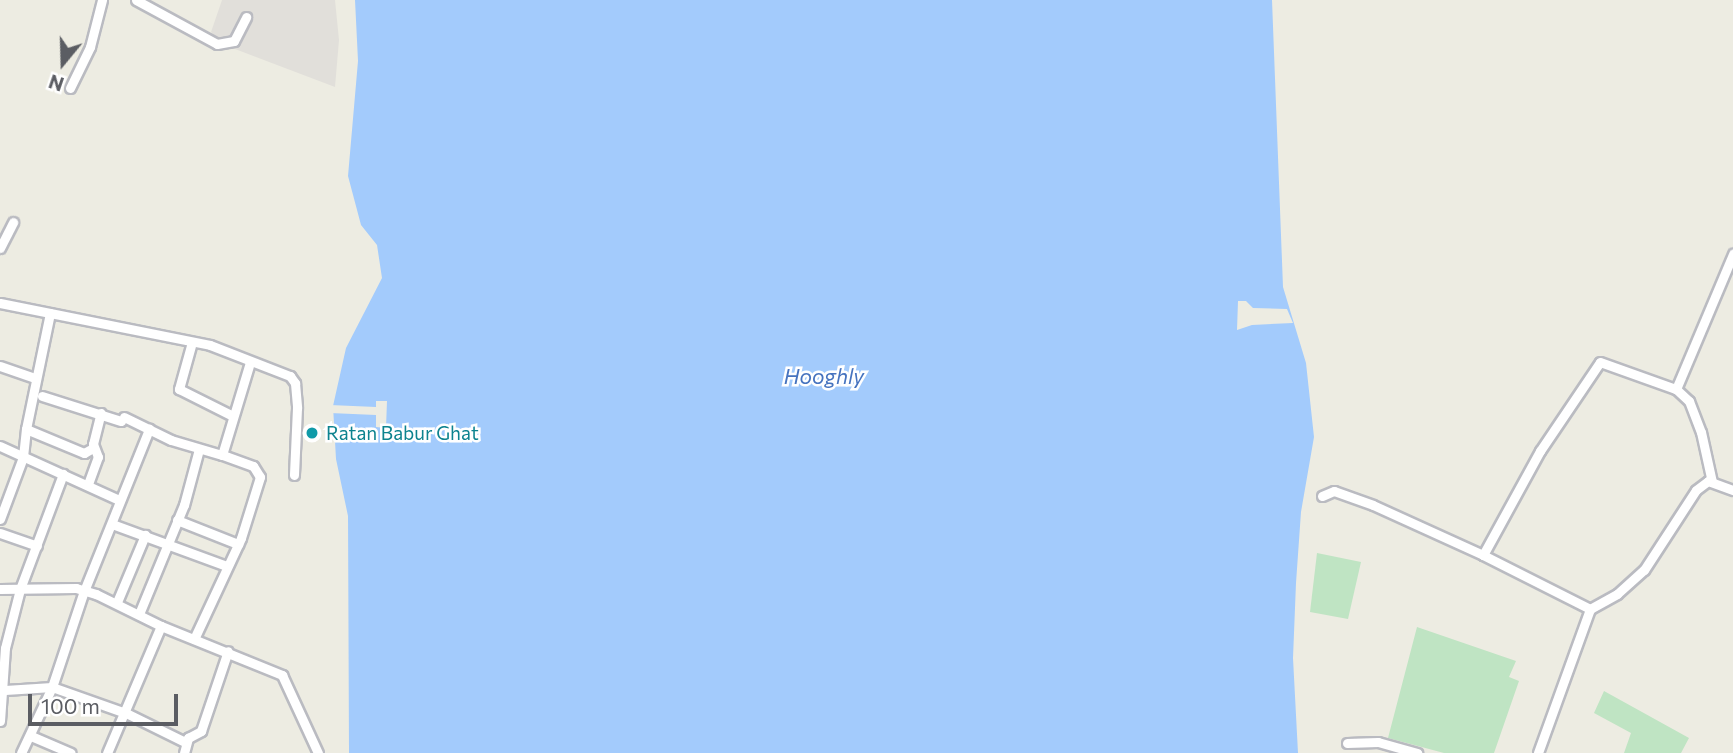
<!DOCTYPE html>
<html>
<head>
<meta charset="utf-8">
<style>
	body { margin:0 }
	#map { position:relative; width:1733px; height:753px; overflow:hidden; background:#edece2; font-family:Commissioner,sans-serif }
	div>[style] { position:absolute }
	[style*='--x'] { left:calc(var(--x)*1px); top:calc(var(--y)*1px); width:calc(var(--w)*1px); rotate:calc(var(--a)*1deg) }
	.industrial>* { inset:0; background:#e1dfda }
	.green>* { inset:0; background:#bfe4c3 }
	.water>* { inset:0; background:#a3cbfc }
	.pier>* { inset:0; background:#edece2 }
	.roads { filter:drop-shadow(2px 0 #babbc1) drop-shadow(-2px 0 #babbc1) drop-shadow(0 2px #babbc1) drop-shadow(0 -2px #babbc1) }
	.street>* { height:9px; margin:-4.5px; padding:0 4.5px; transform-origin:4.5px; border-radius:4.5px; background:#fff }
	.dots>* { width:19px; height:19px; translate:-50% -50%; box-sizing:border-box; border:4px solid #fff; border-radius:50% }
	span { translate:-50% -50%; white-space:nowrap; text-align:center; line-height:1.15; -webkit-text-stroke:5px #fff; paint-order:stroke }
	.culture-label { font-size:19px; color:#0d838f }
	.left { translate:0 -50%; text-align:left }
	.water-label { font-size:21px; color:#4673bf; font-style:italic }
	.north { position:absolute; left:28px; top:28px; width:70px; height:70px; -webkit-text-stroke:5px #fff; paint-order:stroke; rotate:199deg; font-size:19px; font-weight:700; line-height:28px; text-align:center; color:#5b5d63 }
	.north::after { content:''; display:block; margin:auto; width:24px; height:32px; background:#5b5d63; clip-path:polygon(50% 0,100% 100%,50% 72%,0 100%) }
	.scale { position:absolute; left:28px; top:694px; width:150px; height:32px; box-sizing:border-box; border:4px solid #5b5d63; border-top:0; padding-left:9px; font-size:21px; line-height:24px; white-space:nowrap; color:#5b5d63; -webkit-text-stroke:5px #fff; paint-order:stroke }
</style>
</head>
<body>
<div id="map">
	<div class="industrial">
		<i style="clip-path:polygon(222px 0,335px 0,339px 40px,335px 87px,222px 44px,211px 32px)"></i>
	</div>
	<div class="green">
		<i style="clip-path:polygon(1317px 553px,1361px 562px,1348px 619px,1310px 612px)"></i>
		<i style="clip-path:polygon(1417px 627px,1516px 661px,1509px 677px,1519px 681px,1494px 753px,1444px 753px,1388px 738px)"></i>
		<i style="clip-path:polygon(1604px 691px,1689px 738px,1681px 753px,1624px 753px,1631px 733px,1594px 713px)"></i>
	</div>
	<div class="water">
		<i style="clip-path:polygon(355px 0,1272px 0,1283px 287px,1306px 363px,1314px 437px,1301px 512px,1296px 583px,1293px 658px,1298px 753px,349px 753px,348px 516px,336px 459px,333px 406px,346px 348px,382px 278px,377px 245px,361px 225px,348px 176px,358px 61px)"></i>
	</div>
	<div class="pier">
		<i style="clip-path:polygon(1238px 301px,1246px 301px,1253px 308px,1287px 309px,1293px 323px,1252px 325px,1237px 330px)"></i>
		<i style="clip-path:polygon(376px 401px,387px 401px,386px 428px,376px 427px,376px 415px,330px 413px,330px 405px,376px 407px)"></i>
	</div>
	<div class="roads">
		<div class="street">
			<i style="--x:136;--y:0;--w:92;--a:28.5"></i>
			<i style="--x:217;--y:44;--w:17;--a:-10"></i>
			<i style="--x:234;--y:41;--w:27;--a:-63"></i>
			<i style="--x:70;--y:88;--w:46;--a:-64"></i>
			<i style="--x:90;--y:47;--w:49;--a:-75.7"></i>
			<i style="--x:0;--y:248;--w:29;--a:-63"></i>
			<i style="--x:0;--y:303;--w:214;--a:11.3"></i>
			<i style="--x:210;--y:345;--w:86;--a:21.2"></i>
			<i style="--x:290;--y:376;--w:9;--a:54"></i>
			<i style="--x:295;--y:383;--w:25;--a:85"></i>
			<i style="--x:297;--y:408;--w:67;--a:92.6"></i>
			<i style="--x:50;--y:313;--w:118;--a:101.7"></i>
			<i style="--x:26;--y:429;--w:63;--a:22.5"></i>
			<i style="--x:84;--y:453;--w:10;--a:-29"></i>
			<i style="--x:192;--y:342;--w:49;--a:105.5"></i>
			<i style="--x:179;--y:389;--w:60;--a:26.6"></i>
			<i style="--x:0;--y:366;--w:36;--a:19"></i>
			<i style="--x:1676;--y:389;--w:18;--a:43"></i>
			<i style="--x:1689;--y:401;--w:33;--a:69"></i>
			<i style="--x:1701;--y:432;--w:51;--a:77.6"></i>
			<i style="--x:42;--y:396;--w:83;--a:17.6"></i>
			<i style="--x:124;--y:417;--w:52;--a:26.1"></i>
			<i style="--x:171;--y:440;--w:53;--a:16.4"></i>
			<i style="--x:0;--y:446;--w:131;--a:24.4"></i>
			<i style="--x:88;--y:484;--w:29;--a:-70"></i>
			<i style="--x:98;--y:457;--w:14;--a:-111"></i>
			<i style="--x:93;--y:444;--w:32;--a:-76"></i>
			<i style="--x:1322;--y:496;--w:13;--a:-23"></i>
			<i style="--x:1334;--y:491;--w:41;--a:19.7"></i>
			<i style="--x:1373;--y:505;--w:121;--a:24.4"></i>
			<i style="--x:1483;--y:555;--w:119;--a:-61.3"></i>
			<i style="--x:1540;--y:451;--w:107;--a:-56"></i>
			<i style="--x:1600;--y:362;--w:81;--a:19.6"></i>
			<i style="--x:1676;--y:389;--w:147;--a:-67.1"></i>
			<i style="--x:0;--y:519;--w:66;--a:-69.6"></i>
			<i style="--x:23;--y:457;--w:28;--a:-84"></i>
			<i style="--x:177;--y:520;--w:66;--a:21.5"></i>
			<i style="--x:112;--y:524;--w:122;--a:20.1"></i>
			<i style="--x:0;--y:533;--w:39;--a:19"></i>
			<i style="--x:1483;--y:555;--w:120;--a:26.8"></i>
			<i style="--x:1590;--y:609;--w:153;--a:109.9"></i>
			<i style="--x:0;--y:589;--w:76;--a:-0.8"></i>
			<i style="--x:76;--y:588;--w:21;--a:17"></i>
			<i style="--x:96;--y:594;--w:72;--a:26.2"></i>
			<i style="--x:161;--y:626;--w:131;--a:22"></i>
			<i style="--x:282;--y:675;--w:86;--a:65.2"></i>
			<i style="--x:117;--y:602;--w:73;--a:-67.3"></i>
			<i style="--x:1590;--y:609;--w:31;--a:-29"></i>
			<i style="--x:1617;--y:594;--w:36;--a:-42"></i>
			<i style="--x:1644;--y:570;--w:95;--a:-57"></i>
			<i style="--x:1696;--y:490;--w:15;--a:-37"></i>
			<i style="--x:1708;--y:481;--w:27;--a:20"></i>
			<i style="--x:139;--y:614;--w:118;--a:-67.6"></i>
			<i style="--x:184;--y:505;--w:58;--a:-75"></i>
			<i style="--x:194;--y:639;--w:111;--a:-65"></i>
			<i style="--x:241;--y:538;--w:64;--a:-72.7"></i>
			<i style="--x:260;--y:477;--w:13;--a:-122"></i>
			<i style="--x:253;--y:466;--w:33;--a:-160"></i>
			<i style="--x:222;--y:455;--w:97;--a:-73.2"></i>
			<i style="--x:5;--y:690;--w:47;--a:-3.7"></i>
			<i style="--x:52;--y:687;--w:78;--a:19.4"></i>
			<i style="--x:126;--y:713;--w:66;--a:26.2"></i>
			<i style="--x:0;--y:721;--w:73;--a:-86.1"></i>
			<i style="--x:5;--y:648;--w:61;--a:-75.7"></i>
			<i style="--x:20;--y:589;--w:123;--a:-69.5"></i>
			<i style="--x:31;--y:736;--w:43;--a:23"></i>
			<i style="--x:1347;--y:743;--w:31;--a:-2"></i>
			<i style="--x:1378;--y:742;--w:41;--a:15.8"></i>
			<i style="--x:21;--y:753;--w:73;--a:-64.8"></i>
			<i style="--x:52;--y:687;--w:101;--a:-71.6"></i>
			<i style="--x:84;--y:591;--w:175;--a:-68.1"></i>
			<i style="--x:107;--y:753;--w:138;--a:-67"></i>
			<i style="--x:184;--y:753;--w:16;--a:-75"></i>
			<i style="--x:188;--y:738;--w:15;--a:-28"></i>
			<i style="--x:201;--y:731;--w:84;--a:-71.4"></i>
		</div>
	</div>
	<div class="dots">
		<i style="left:312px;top:433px;background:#0f9aa8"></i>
	</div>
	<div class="culture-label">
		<span class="left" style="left:326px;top:433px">Ratan Babur Ghat</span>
	</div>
	<div class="water-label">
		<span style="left:824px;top:376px">Hooghly</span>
	</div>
	<div class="north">N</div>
	<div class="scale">100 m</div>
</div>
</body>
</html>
